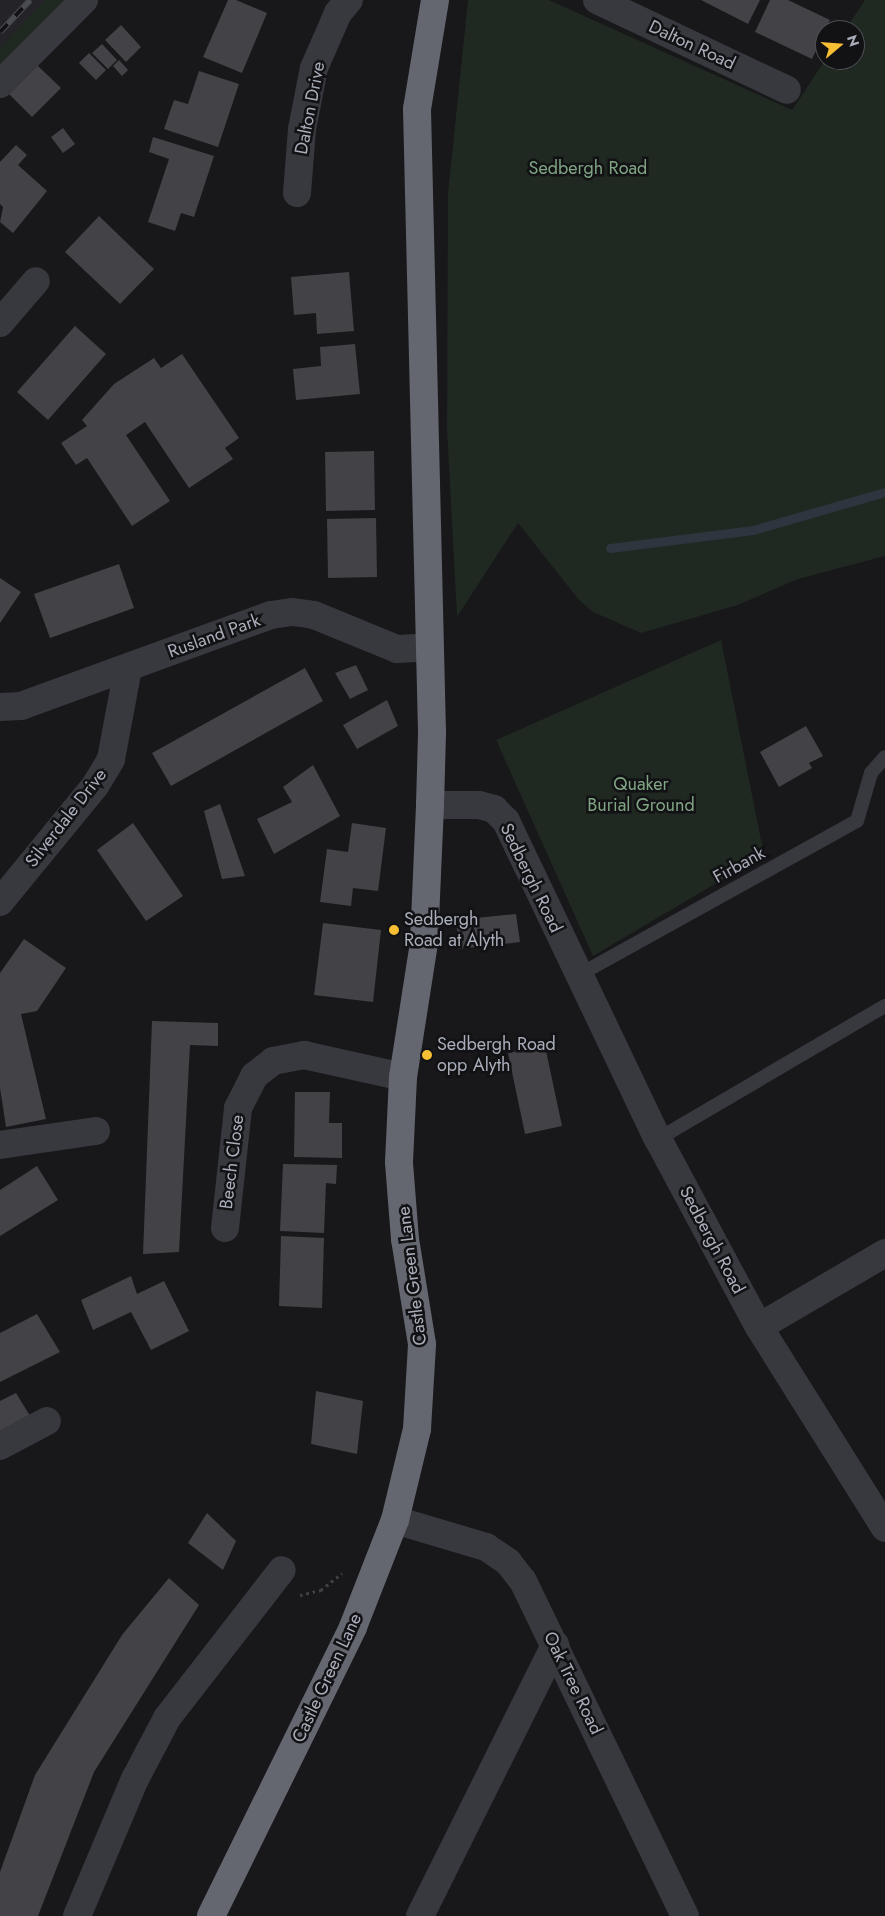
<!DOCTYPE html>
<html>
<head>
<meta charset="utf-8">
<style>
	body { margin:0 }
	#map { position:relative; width:885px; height:1916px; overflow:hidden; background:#18171a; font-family:Jost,sans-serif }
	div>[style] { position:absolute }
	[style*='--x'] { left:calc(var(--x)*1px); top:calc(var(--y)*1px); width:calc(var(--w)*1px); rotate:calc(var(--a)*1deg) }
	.built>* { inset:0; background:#242327 }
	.green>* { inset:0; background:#1f2821 }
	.stream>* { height:9px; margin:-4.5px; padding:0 4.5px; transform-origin:4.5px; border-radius:4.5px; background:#2d363e }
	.building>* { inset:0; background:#424247 }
	.path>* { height:3px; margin-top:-1.5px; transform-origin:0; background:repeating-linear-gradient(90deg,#3e4046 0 2.5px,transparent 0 6.5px) }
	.lane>* { height:14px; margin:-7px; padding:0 7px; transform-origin:7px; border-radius:7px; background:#38393f }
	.street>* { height:28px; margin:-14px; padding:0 14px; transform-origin:14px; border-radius:14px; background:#38393f }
	.highway>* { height:28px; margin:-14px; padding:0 14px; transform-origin:14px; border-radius:14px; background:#646770 }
	.rail>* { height:5.5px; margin-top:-2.75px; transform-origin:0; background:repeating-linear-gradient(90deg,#121215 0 11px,#4b4d54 0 22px); box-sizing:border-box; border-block:1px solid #4b4d54 }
	.dots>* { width:14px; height:14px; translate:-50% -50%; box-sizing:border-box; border:2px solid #121215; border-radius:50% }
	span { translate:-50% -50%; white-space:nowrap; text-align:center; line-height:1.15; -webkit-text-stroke:5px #121215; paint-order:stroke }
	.street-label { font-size:18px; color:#a9aeba }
	.park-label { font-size:18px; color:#80a584 }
	.poi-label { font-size:18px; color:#a9aeba }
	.left { translate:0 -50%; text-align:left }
	.north { position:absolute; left:815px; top:20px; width:50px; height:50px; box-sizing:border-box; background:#121215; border:1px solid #4e5057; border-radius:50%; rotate:72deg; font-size:14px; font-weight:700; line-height:20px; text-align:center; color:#a9aeba }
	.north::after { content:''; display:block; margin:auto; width:18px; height:22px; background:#f6be33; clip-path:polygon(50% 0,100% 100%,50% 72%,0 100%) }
</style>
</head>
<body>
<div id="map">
	<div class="built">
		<i style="clip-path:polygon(0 0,70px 0,0 69px)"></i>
	</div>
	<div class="green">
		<i style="clip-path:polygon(45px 0,70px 0,0 69px,0 47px)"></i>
		<i style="clip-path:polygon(468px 0,549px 0,792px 110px,825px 60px,855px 60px,855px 30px,845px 30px,865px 0,885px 0,885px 556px,798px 579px,738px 605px,641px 633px,593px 612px,579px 600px,518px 523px,457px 617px,447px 429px,448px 193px)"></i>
		<i style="clip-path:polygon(721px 640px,764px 855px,593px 956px,496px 740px)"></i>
	</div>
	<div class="stream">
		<i style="--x:610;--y:548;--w:144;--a:-7.2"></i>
		<i style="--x:753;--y:530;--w:137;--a:-16.1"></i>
	</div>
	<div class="building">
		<i style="clip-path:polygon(228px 0,236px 0,267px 13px,242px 73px,203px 57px)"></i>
		<i style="clip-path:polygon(701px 0,760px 0,748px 24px)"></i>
		<i style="clip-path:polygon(770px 0,788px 0,830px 20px,812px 59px,755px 32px)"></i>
		<i style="clip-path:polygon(121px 25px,141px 47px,126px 62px,105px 40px)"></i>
		<i style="clip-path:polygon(102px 44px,117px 60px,108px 69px,92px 53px)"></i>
		<i style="clip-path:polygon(89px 53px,106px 70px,96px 80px,79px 63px)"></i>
		<i style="clip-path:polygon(119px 60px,128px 70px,122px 76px,113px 66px)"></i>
		<i style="clip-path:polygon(37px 65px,61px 88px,32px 117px,9px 94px)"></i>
		<i style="clip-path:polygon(199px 71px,239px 84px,218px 147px,164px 129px,174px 100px,188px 104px)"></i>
		<i style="clip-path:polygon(63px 128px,75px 144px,63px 153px,51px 137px)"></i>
		<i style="clip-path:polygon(153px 137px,214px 156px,194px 217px,181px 213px,175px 231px,148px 222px,169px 159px,149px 152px)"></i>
		<i style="clip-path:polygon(16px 145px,27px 155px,18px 165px,47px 191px,13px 233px,0 222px,3px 207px,0 204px,0 162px)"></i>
		<i style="clip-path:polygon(99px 216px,154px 269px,120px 304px,65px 252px)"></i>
		<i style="clip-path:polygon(349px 272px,354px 331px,317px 334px,316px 313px,294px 315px,291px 277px)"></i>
		<i style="clip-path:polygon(75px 326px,106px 354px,48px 420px,17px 392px)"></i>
		<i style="clip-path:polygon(355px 344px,360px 394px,296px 400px,293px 369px,321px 366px,320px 347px)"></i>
		<i style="clip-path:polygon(182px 354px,239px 438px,225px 448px,233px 459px,189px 488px,145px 422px,126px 435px,170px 501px,132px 526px,87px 458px,76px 465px,61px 443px,87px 426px,82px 420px,114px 384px,154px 358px,161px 368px)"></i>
		<i style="clip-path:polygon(374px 451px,375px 510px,326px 511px,325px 452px)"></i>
		<i style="clip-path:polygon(376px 518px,377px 577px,328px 578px,327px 519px)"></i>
		<i style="clip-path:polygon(119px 564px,134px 608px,50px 638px,34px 594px)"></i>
		<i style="clip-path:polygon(0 578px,21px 592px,0 623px)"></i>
		<i style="clip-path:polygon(356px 665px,368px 690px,350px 699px,335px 673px)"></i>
		<i style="clip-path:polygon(305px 668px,323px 701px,171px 786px,152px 753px)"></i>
		<i style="clip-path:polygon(387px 700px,398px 726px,357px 749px,343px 725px)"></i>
		<i style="clip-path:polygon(806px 726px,823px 756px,809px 763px,812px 768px,779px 787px,760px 752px)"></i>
		<i style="clip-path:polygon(313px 765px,340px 816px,274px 854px,257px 819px,292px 802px,283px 787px)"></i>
		<i style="clip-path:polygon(220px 804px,245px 876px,222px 879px,204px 811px)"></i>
		<i style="clip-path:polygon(133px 823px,183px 896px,146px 921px,97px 850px)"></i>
		<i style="clip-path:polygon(352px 823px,386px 828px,378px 891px,353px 888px,351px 906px,320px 902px,327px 849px,348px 852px)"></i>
		<i style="clip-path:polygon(516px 914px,520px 942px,459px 949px,456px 920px)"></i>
		<i style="clip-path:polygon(323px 923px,381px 930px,373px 1002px,314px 995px)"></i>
		<i style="clip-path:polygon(24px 939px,66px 968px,37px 1011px,21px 1014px,46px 1119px,6px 1127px,0 1088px,0 973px)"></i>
		<i style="clip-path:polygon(152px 1021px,218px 1023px,218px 1046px,190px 1045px,179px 1252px,143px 1254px)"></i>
		<i style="clip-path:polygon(545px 1046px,562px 1126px,525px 1134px,508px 1053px)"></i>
		<i style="clip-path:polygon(295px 1092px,330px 1092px,329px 1123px,342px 1123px,342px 1158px,294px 1157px)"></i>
		<i style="clip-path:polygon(283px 1164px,337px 1165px,336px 1184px,326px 1183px,324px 1233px,280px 1231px)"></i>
		<i style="clip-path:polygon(37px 1166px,58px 1200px,0 1236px,0 1190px)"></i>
		<i style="clip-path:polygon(281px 1236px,324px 1238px,322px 1308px,279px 1306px)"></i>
		<i style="clip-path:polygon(131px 1276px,137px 1294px,164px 1281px,189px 1331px,151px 1350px,131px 1312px,93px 1330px,81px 1300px)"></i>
		<i style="clip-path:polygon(37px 1314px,60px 1352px,0 1382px,0 1333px)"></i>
		<i style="clip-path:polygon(316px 1391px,363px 1401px,357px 1454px,311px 1444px)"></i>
		<i style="clip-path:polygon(16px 1393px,32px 1419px,0 1433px,0 1401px)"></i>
		<i style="clip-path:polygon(207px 1513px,236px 1541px,223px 1570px,188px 1543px)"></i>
		<i style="clip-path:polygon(169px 1578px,199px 1605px,94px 1772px,38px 1916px,0 1916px,0 1872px,35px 1775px,122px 1635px)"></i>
	</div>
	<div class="path">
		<i style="--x:300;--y:1595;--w:22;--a:-13"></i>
		<i style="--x:321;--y:1590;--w:27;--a:-39"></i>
	</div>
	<div class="lane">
		<i style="--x:577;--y:976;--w:320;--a:-29"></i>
		<i style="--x:857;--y:821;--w:50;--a:-73.7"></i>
		<i style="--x:871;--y:773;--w:21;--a:-49"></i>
		<i style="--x:658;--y:1139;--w:263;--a:-30.4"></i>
	</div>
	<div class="street">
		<i style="--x:597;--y:0;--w:210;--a:25.3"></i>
		<i style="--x:0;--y:84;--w:119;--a:-45"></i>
		<i style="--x:297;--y:193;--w:64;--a:-85.5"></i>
		<i style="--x:302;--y:129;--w:62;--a:-78.9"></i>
		<i style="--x:314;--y:68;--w:60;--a:-66.4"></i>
		<i style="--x:338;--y:13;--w:17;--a:-50"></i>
		<i style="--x:0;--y:323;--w:55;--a:-49.4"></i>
		<i style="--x:0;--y:707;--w:21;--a:-3"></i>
		<i style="--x:21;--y:706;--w:266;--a:-20"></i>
		<i style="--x:271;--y:615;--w:22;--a:-8"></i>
		<i style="--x:293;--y:612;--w:21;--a:8"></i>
		<i style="--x:314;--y:615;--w:90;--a:22.3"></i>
		<i style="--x:397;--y:649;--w:33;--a:-3"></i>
		<i style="--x:430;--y:805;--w:49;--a:0"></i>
		<i style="--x:479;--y:805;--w:16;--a:15"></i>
		<i style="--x:494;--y:809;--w:17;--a:45"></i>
		<i style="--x:506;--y:821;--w:352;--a:64.5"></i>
		<i style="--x:658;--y:1139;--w:213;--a:61.8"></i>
		<i style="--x:759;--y:1327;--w:237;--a:57.9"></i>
		<i style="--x:0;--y:902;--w:150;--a:-50.7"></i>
		<i style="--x:95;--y:786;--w:31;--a:-59"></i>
		<i style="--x:111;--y:759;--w:93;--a:-79.4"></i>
		<i style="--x:0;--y:1145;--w:97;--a:-8.3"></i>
		<i style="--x:225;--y:1228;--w:121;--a:-83.8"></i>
		<i style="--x:238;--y:1108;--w:36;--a:-63"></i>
		<i style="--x:254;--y:1076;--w:24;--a:-38"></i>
		<i style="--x:273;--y:1061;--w:32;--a:-11"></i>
		<i style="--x:304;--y:1055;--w:101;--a:12.5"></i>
		<i style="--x:759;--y:1327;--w:146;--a:-30.4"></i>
		<i style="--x:0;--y:1446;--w:53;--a:-28"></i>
		<i style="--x:395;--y:1520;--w:95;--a:16.5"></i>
		<i style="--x:486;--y:1547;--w:27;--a:34"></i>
		<i style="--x:508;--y:1562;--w:24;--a:52"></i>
		<i style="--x:523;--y:1581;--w:372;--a:64.2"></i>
		<i style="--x:77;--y:1916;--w:149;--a:-67.1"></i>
		<i style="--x:135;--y:1779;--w:69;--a:-62.3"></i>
		<i style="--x:167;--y:1718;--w:187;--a:-52.2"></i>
		<i style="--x:420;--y:1916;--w:303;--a:-63.5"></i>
	</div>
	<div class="highway">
		<i style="--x:211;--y:1916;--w:322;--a:-63.8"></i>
		<i style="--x:353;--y:1627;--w:115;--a:-68.6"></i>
		<i style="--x:395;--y:1520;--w:94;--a:-76.4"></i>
		<i style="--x:417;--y:1429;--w:85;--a:-86.6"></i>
		<i style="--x:422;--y:1344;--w:106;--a:-99.2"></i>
		<i style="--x:405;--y:1239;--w:77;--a:-94.5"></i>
		<i style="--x:399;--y:1162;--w:85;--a:-87.3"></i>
		<i style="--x:403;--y:1077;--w:136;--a:-81.1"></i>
		<i style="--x:424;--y:943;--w:138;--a:-87.5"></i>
		<i style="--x:430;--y:805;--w:73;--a:-88.4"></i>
		<i style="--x:432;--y:732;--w:623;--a:-91.38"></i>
		<i style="--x:417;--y:109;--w:110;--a:-80.6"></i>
	</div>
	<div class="rail">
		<i style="--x:0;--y:32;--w:44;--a:-46.8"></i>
	</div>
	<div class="dots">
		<i style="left:394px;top:930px;background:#f6be33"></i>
		<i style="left:427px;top:1055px;background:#f6be33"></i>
	</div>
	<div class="street-label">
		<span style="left:692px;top:45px;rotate:25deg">Dalton Road</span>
		<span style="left:310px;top:108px;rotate:-79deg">Dalton Drive</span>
		<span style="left:214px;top:636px;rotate:-20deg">Rusland Park</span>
		<span style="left:66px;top:818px;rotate:-52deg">Silverdale Drive</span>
		<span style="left:739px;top:865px;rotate:-29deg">Firbank</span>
		<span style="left:531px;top:878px;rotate:64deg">Sedbergh Road</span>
		<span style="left:232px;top:1162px;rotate:-83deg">Beech Close</span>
		<span style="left:712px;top:1240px;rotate:62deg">Sedbergh Road</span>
		<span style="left:412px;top:1276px;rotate:-97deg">Castle Green Lane</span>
		<span style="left:327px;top:1678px;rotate:-65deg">Castle Green Lane</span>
		<span style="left:573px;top:1683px;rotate:64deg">Oak Tree Road</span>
	</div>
	<div class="park-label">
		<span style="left:588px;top:168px">Sedbergh Road</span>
		<span style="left:641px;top:795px">Quaker<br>Burial Ground</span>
	</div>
	<div class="poi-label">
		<span class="left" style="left:404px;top:930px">Sedbergh<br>Road at Alyth</span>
		<span class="left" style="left:437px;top:1055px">Sedbergh Road<br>opp Alyth</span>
	</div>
	<div class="north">N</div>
</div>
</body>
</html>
